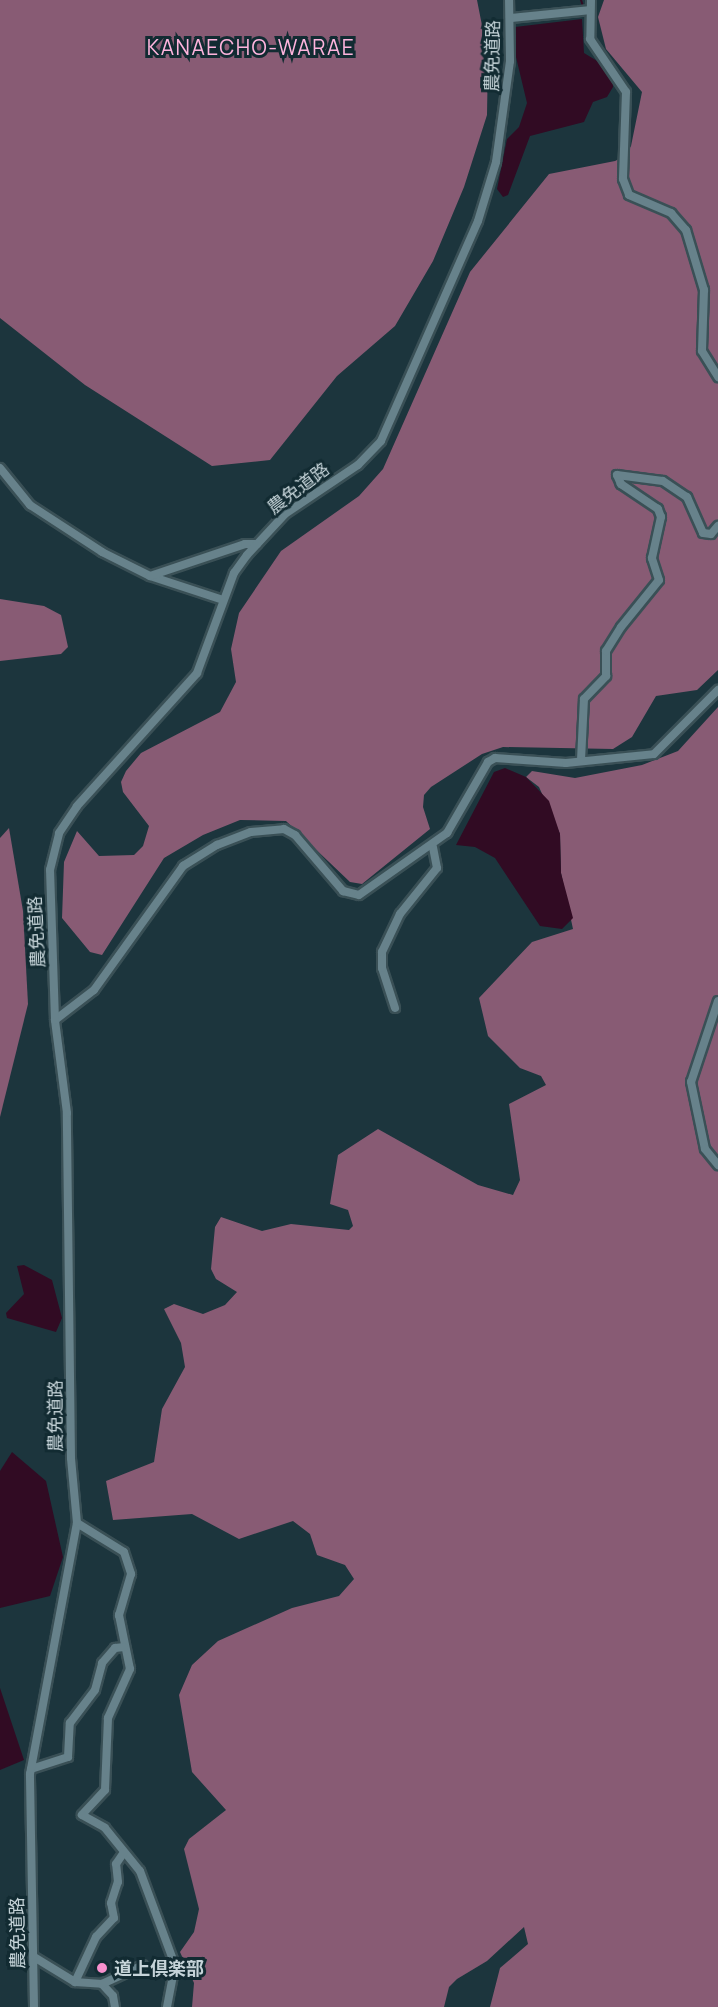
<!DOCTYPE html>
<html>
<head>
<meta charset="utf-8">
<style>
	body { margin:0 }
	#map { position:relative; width:718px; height:2007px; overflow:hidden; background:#1c353d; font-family:Manrope,"Noto Sans JP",sans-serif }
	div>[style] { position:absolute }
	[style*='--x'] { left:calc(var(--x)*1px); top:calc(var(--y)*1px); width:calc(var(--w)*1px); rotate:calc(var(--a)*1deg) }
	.forest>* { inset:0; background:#885b74 }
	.water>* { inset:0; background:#310b23 }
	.stream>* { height:2px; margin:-1px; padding:0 1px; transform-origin:1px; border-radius:1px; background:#310b23 }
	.roads { filter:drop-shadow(2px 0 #3a5056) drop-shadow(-2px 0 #3a5056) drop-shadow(0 2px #3a5056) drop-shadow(0 -2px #3a5056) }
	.minor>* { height:8px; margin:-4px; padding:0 4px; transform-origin:4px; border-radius:4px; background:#67828b }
	.dots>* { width:16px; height:16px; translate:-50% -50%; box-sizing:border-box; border:3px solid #122b32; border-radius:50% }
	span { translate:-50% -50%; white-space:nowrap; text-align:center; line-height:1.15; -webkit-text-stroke:6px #122b32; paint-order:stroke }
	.street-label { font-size:18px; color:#c6d4d9 }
	.poi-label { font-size:18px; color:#c6d4d9; font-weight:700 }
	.left { translate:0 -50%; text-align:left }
	.quarter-label { font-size:21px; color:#feb4dd; letter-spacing:1.5px }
</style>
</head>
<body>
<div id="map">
	<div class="forest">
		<i style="clip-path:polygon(0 0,477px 0,488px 56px,487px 115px,464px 187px,433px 261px,395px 326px,337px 376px,270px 460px,212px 466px,85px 385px,0 318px)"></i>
		<i style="clip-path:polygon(604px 0,718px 0,718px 670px,697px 690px,656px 696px,632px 737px,613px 749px,503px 747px,482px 754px,431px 787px,424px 795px,423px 807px,430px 829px,362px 884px,350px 882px,286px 821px,240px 820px,203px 835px,164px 858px,102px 955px,90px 952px,62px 918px,64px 862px,77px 831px,99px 856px,134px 855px,143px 846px,149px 826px,123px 792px,121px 782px,126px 771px,141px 753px,220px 712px,236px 682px,231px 649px,239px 613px,281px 551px,359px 496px,383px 469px,470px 272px,549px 174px,615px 161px,625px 156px,631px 146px,642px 92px,606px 49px,598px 17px)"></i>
		<i style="clip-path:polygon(0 599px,44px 606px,61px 615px,68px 647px,61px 654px,0 661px)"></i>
		<i style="clip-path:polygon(718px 707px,718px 2007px,490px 2007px,500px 1968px,528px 1944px,524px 1927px,487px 1961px,457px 1979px,449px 1987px,444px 2007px,192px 2007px,194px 1983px,180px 1952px,194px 1932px,199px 1909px,184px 1849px,189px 1839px,226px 1810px,192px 1772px,179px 1695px,192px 1665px,218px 1641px,292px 1608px,339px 1596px,354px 1579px,345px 1565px,317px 1555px,310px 1534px,293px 1521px,239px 1539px,192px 1514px,113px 1520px,106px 1481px,154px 1462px,162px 1409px,185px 1367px,181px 1343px,164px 1309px,174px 1304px,203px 1314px,225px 1305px,237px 1292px,216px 1279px,211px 1269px,215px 1227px,221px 1217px,262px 1231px,291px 1224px,349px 1230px,353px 1226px,348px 1210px,330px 1204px,338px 1155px,378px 1129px,478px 1185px,513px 1195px,520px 1180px,509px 1104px,546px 1085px,541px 1076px,520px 1068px,488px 1036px,479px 998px,532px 942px,573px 929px,561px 873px,560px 834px,539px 787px,526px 777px,532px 771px,575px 778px,642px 765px,678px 751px)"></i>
		<i style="clip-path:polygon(9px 828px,23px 911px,28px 1004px,0 1117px,0 838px)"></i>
	</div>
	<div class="water">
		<i style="clip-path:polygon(582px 19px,584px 53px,612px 70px,613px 87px,607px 97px,593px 102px,584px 122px,530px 136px,508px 195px,503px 197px,497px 189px,507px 139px,519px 127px,527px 103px,516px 57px,515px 27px)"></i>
		<i style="clip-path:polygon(505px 768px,526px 777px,549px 801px,560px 834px,561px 873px,573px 918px,562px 929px,540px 926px,495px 858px,475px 847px,456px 845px,494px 772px)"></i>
		<i style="clip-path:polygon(24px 1265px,52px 1280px,62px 1318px,56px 1332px,7px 1318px,6px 1313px,24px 1294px,17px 1266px)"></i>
		<i style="clip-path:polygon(12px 1452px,46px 1481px,63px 1557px,50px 1596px,0 1608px,0 1471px)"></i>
		<i style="clip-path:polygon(0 1688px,24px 1760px,0 1770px)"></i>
	</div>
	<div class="stream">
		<i style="--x:581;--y:0;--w:6;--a:72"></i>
	</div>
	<div class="roads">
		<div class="minor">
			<i style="--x:591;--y:0;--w:39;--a:91"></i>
			<i style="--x:590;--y:39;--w:64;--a:55.8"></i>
			<i style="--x:626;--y:92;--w:87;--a:92"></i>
			<i style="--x:623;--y:179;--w:17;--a:69"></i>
			<i style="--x:629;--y:195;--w:46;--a:23.2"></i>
			<i style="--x:671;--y:213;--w:23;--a:49"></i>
			<i style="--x:686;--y:230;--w:63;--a:73.3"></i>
			<i style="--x:704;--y:290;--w:61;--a:91.9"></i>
			<i style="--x:702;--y:351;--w:31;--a:58"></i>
			<i style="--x:510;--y:18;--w:80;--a:-5.7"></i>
			<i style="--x:0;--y:468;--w:48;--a:51"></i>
			<i style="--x:30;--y:505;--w:86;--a:33.1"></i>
			<i style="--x:102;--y:552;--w:54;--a:26.6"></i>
			<i style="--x:150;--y:576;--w:77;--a:18.2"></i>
			<i style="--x:150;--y:576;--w:100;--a:-18.6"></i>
			<i style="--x:245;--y:544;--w:12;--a:0"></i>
			<i style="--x:581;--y:760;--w:61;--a:-87.2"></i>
			<i style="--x:584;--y:699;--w:32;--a:-46"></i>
			<i style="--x:606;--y:676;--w:25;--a:-90"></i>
			<i style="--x:606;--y:651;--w:28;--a:-58"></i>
			<i style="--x:621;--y:627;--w:60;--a:-51"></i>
			<i style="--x:659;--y:580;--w:23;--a:-108"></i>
			<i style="--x:652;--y:558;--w:42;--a:-77.6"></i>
			<i style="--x:661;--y:517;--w:9;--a:-111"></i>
			<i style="--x:658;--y:509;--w:45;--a:-146"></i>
			<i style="--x:621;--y:484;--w:10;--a:-114"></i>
			<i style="--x:617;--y:475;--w:46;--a:7.4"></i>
			<i style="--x:663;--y:481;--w:29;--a:34"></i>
			<i style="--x:687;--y:497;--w:39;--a:66"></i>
			<i style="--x:703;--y:533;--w:8;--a:7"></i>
			<i style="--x:711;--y:534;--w:11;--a:-49"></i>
			<i style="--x:718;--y:1001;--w:85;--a:108.4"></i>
			<i style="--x:691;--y:1082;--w:68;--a:78.2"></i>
			<i style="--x:705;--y:1149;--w:21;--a:51"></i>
			<i style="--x:395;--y:1008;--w:42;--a:-108"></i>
			<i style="--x:382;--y:968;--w:16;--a:-90"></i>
			<i style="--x:382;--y:952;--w:42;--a:-64.7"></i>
			<i style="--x:400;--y:914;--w:59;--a:-51.2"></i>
			<i style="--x:437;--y:868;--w:21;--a:-101"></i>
			<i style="--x:55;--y:1020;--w:49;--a:-37.6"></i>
			<i style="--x:94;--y:990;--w:153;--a:-54.3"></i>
			<i style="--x:183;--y:866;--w:40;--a:-32"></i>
			<i style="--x:217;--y:845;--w:36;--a:-21"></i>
			<i style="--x:251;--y:832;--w:33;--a:-5"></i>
			<i style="--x:284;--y:829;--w:13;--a:29"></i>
			<i style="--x:295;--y:835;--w:74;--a:49.4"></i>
			<i style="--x:343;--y:891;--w:16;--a:14"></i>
			<i style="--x:359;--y:895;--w:108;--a:-35.2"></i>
			<i style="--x:447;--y:833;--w:82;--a:-60"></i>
			<i style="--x:488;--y:762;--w:8;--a:-30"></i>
			<i style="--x:495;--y:758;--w:71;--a:4"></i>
			<i style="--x:566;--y:763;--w:88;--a:-5.8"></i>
			<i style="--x:654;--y:754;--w:91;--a:-45"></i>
			<i style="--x:77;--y:1523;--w:55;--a:31.7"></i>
			<i style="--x:124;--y:1552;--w:23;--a:72"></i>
			<i style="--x:131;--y:1574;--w:43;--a:106.3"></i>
			<i style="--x:119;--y:1615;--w:55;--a:78.5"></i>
			<i style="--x:130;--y:1669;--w:54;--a:114.2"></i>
			<i style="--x:108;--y:1718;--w:72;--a:92.4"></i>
			<i style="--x:105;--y:1790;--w:34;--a:133"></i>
			<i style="--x:82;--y:1815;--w:26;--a:29"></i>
			<i style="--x:105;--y:1828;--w:55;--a:50.9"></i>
			<i style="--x:140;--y:1871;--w:100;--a:69.6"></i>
			<i style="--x:175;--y:1965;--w:43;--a:100.8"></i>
			<i style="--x:31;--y:1769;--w:39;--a:-18"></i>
			<i style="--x:68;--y:1757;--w:34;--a:-87"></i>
			<i style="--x:70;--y:1723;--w:41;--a:-52.9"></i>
			<i style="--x:95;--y:1690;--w:28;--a:-75"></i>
			<i style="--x:102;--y:1663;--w:20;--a:-49"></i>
			<i style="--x:115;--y:1648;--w:9;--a:-6"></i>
			<i style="--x:34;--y:1957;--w:48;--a:31.4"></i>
			<i style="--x:75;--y:1982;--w:27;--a:4"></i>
			<i style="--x:102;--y:1984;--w:16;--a:47"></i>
			<i style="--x:113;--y:1996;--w:11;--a:80"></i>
			<i style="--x:75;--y:1982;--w:50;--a:-65"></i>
			<i style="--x:96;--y:1937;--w:26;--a:-47"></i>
			<i style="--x:114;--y:1918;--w:15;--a:-101"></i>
			<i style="--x:111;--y:1903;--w:22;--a:-72"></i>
			<i style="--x:118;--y:1882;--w:18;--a:-96"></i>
			<i style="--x:116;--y:1864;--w:14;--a:-56"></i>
			<i style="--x:102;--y:1984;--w:45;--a:-24.9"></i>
			<i style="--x:34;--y:2007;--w:233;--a:-91"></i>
			<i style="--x:30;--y:1774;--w:255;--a:-79.4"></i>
			<i style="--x:77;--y:1523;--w:65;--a:-95.3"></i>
			<i style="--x:71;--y:1458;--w:345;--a:-90.7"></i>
			<i style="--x:67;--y:1113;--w:94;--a:-97.4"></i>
			<i style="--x:55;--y:1020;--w:150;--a:-91.9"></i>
			<i style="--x:50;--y:870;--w:38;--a:-76"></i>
			<i style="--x:59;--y:833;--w:32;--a:-56"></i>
			<i style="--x:77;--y:806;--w:179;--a:-47.9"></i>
			<i style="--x:197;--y:673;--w:107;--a:-69.7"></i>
			<i style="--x:234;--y:573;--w:22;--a:-54"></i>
			<i style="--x:247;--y:555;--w:56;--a:-47.2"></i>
			<i style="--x:285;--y:514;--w:88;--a:-33.9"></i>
			<i style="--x:358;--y:465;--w:33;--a:-46"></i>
			<i style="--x:381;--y:441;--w:240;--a:-66.2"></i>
			<i style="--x:478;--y:221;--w:62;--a:-73"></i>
			<i style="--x:496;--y:162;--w:102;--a:-82.1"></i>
			<i style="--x:510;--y:61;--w:61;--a:-90.9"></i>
		</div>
	</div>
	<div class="dots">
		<i style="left:102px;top:1968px;background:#f790cd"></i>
	</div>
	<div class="street-label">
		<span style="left:492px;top:56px;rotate:-89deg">農免道路</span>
		<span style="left:298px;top:488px;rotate:-37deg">農免道路</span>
		<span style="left:36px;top:932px;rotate:-93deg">農免道路</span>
		<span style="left:55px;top:1416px;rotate:-90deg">農免道路</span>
		<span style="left:17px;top:1933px;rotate:-91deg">農免道路</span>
	</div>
	<div class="poi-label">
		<span class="left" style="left:114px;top:1968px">道上倶楽部</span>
	</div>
	<div class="quarter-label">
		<span style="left:251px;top:47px">KANAECHO-WARAE</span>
	</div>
</div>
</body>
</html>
